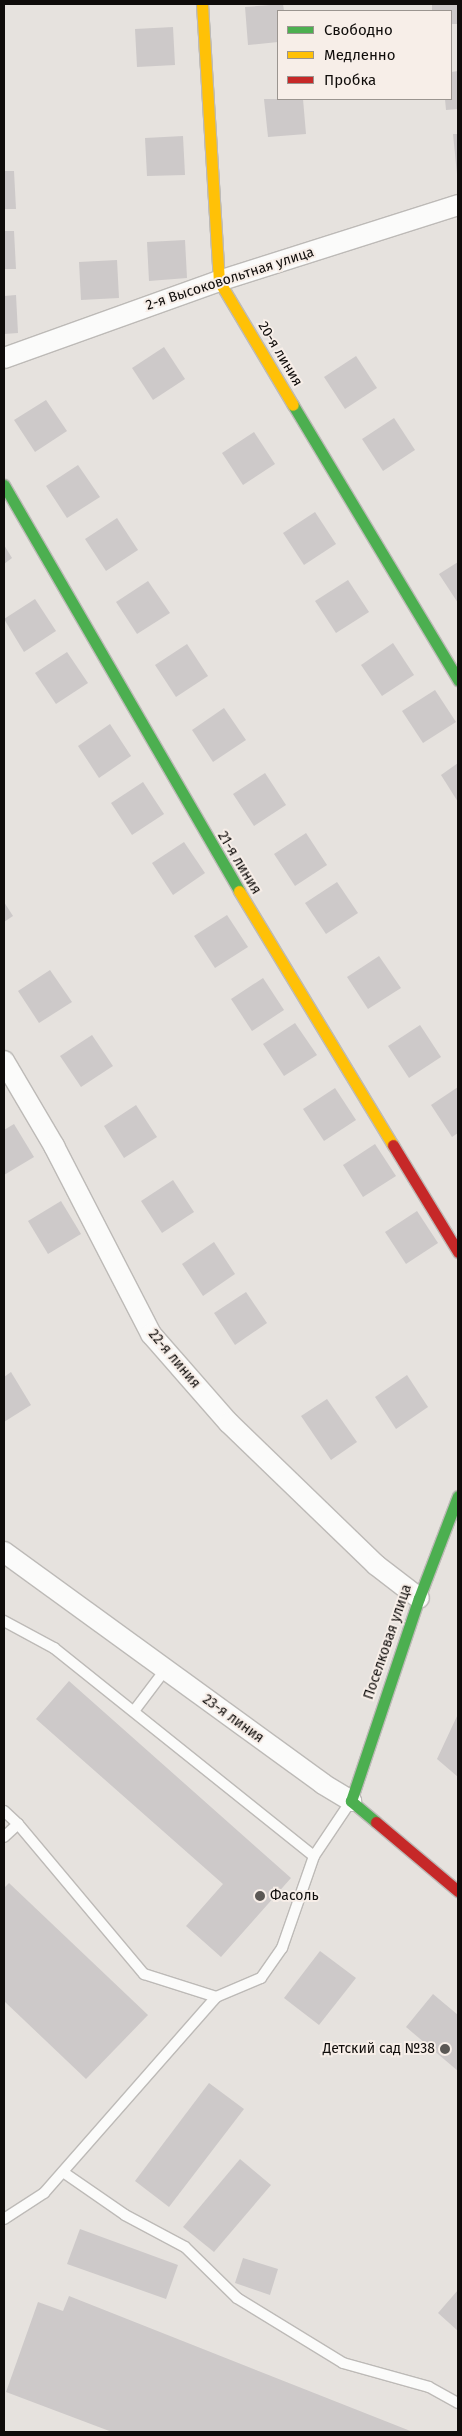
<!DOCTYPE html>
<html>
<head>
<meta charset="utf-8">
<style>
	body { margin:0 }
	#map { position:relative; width:462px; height:2436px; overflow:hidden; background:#e6e2de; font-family:"Fira Sans",sans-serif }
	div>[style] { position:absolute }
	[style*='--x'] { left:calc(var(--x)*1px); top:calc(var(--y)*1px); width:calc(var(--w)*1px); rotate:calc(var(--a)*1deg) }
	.building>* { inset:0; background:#cdc9c9 }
	.roads { filter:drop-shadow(1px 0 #bdbab7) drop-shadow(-1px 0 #bdbab7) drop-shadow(0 1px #bdbab7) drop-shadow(0 -1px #bdbab7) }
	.lane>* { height:10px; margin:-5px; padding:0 5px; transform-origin:5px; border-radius:5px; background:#fbfbfa }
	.street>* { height:20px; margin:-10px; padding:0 10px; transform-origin:10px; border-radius:10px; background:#fbfbfa }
	.fast>* { height:11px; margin:-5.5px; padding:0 5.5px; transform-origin:5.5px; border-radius:5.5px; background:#4caf50 }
	.slow>* { height:11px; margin:-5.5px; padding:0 5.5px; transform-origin:5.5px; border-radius:5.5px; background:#ffc107 }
	.jam>* { height:11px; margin:-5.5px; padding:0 5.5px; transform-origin:5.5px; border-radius:5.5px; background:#c62828 }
	.dots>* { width:14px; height:14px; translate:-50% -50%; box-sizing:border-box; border:2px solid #f7eee8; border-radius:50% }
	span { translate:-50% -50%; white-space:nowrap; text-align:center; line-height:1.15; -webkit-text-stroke:4px #f7eee8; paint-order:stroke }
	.street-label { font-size:14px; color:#0f0c0a }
	.poi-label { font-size:14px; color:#0f0c0a }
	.left { translate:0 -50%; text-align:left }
	.right { translate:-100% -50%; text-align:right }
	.frame { position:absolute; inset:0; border:5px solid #0f0c0a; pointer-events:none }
	.legend { position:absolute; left:277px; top:10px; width:175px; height:90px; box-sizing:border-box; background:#f7eee8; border:1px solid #9a948f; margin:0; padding:6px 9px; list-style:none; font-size:15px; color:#0f0c0a }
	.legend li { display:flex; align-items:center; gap:10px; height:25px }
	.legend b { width:25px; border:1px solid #9a948f }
</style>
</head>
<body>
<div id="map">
	<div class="building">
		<i style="clip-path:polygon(283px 4px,284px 11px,278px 11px,278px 42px,248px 45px,245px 7px)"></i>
		<i style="clip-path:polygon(432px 4px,458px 4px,458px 24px,451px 24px,451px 11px,432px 11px)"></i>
		<i style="clip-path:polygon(173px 27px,175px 65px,137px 67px,135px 29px)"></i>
		<i style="clip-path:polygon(458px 71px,458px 109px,446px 110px,445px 99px,451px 99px,451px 72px)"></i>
		<i style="clip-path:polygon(264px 99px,303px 99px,306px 134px,268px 137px)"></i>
		<i style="clip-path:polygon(453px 134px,458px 134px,458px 174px,457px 174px)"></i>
		<i style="clip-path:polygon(183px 136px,185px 175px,147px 176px,145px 138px)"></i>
		<i style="clip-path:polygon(4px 171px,14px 171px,16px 209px,4px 209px)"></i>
		<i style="clip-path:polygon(4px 231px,14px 231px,16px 269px,4px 269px)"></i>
		<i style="clip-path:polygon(185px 240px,187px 278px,149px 281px,147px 242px)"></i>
		<i style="clip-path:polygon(117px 260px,119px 298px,81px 300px,79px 262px)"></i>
		<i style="clip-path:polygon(16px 295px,18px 333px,4px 334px,4px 296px)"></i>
		<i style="clip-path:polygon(164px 347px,185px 379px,153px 400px,132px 368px)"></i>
		<i style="clip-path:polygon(356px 356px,377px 388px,345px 409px,324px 377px)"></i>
		<i style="clip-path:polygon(46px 400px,67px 431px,35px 452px,14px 420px)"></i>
		<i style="clip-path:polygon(394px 418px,415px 450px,383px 471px,362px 439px)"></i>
		<i style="clip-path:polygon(254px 432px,275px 464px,243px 485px,222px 453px)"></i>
		<i style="clip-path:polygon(78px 465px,100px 497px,67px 518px,46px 486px)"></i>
		<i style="clip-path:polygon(315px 512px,336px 544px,304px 565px,283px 533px)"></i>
		<i style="clip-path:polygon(117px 518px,138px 550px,106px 571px,85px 539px)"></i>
		<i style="clip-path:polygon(4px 545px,12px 558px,4px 564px)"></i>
		<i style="clip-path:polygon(458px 562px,458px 603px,439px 574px)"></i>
		<i style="clip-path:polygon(348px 580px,369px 612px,336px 633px,315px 601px)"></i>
		<i style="clip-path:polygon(148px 581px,170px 613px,137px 634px,116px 602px)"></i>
		<i style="clip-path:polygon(35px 599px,56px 631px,24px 652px,4px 619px)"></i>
		<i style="clip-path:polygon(393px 643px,414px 675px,382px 696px,361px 665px)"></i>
		<i style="clip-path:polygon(187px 644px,208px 676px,176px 697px,155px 665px)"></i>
		<i style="clip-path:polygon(67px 652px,88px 683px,56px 704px,35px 673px)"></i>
		<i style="clip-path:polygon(435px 690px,456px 722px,423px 743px,402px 711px)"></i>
		<i style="clip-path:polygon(224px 708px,246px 740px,213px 762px,192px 730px)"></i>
		<i style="clip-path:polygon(110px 724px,131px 756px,99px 778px,78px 746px)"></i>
		<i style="clip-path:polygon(458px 763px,458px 802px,441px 775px)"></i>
		<i style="clip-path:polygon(265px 773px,286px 805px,254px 826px,233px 794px)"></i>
		<i style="clip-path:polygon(143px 782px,164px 814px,132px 835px,111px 803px)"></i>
		<i style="clip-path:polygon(306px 833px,327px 865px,295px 886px,274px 854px)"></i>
		<i style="clip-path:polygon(184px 842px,205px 873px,173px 895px,152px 863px)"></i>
		<i style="clip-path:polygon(337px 882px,358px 913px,326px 934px,305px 903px)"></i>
		<i style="clip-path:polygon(4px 902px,13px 916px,4px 922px)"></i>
		<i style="clip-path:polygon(227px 915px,248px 947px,215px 968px,194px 936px)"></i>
		<i style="clip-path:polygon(379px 956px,401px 988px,368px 1009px,347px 977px)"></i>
		<i style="clip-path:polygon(50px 970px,72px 1002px,39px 1023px,18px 991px)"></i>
		<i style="clip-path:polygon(263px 978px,284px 1010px,252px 1031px,231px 999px)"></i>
		<i style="clip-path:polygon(295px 1023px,317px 1055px,284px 1076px,263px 1044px)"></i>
		<i style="clip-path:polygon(420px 1025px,441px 1057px,409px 1078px,388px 1046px)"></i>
		<i style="clip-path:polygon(92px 1035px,113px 1066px,81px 1087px,60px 1056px)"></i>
		<i style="clip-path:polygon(458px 1087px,458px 1133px,452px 1137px,431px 1105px)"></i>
		<i style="clip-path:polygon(335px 1088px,356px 1120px,324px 1141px,303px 1109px)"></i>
		<i style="clip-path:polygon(136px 1105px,157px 1137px,124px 1158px,104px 1126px)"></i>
		<i style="clip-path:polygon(14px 1124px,34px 1157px,4px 1175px,4px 1130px)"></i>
		<i style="clip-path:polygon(375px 1144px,396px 1176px,363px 1197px,343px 1165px)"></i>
		<i style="clip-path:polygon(173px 1180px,194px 1212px,162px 1233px,141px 1201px)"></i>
		<i style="clip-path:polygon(61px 1201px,81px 1234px,48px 1254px,28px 1221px)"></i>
		<i style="clip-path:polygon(417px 1211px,438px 1243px,406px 1264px,385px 1232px)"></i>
		<i style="clip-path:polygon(214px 1242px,235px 1274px,203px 1296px,182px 1264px)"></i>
		<i style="clip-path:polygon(246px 1292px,267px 1323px,235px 1345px,214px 1313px)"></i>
		<i style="clip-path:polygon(11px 1372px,31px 1405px,4px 1422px,4px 1377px)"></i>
		<i style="clip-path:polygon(407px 1375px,428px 1407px,396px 1429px,375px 1397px)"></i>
		<i style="clip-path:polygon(327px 1399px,357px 1442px,331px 1460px,301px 1416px)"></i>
		<i style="clip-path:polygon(69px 1681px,291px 1878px,221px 1957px,186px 1926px,223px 1884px,36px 1719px)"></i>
		<i style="clip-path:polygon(458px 1714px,458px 1777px,437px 1759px)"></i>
		<i style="clip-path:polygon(9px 1883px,148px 2015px,86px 2079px,4px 2001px,4px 1888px)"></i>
		<i style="clip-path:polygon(320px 1951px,356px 1978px,319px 2025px,284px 1998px)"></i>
		<i style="clip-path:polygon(433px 1994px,458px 2015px,458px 2071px,406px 2027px)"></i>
		<i style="clip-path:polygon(209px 2083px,244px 2109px,169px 2207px,135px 2181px)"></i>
		<i style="clip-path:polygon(240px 2159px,271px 2185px,214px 2252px,183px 2227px)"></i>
		<i style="clip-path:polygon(80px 2229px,178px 2265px,166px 2299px,67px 2264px)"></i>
		<i style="clip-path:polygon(243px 2258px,278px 2269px,270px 2295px,235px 2283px)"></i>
		<i style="clip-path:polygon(458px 2290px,458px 2331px,438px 2313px)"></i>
		<i style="clip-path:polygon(69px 2296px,413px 2432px,112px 2432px,6px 2392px,38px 2302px,63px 2311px)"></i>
	</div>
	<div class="roads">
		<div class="lane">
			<i style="--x:4;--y:1621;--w:57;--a:28.4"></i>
			<i style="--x:54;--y:1648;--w:333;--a:38.7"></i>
			<i style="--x:134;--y:1711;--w:51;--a:-52.9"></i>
			<i style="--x:4;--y:1811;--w:19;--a:43"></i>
			<i style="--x:18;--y:1824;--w:19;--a:137"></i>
			<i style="--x:18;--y:1824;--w:196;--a:50"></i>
			<i style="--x:144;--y:1974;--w:76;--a:17.7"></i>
			<i style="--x:216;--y:1997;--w:49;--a:-22.9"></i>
			<i style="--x:261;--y:1978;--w:37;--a:-55"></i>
			<i style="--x:282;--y:1948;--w:97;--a:-70.8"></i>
			<i style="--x:314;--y:1856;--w:66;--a:-56.1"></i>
			<i style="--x:63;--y:2172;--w:75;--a:34.7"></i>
			<i style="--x:125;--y:2215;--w:68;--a:28.1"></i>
			<i style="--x:185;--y:2247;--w:73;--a:44.4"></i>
			<i style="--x:237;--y:2298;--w:124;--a:31.5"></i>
			<i style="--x:343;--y:2363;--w:89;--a:15.6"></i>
			<i style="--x:429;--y:2387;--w:33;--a:29"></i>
			<i style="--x:4;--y:2219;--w:48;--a:-33"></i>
			<i style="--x:44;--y:2193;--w:261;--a:-48.7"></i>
		</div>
		<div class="street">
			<i style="--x:4;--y:358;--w:228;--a:-19.7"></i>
			<i style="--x:219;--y:281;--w:251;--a:-17.6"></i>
			<i style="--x:4;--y:1061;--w:99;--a:59.5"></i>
			<i style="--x:54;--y:1146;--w:212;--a:62.7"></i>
			<i style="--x:151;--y:1334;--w:118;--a:48.8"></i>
			<i style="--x:229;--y:1423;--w:204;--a:44"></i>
			<i style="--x:376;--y:1565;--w:54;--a:37.5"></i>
			<i style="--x:4;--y:1552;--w:394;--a:36"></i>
			<i style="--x:323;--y:1784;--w:33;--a:31"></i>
		</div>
		<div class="fast">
			<i style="--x:293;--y:405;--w:321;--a:59"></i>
			<i style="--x:4;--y:485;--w:469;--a:59.9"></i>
			<i style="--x:376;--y:1822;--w:33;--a:-140"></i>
			<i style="--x:351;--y:1801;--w:214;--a:-71.5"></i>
			<i style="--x:419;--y:1598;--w:109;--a:-69.1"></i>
		</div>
		<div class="slow">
			<i style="--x:202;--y:4;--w:278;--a:86.5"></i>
			<i style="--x:219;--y:281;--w:144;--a:59.2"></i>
			<i style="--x:239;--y:891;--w:297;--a:58.8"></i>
		</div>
		<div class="jam">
			<i style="--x:393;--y:1145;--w:125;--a:58.7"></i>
			<i style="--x:376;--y:1822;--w:107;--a:40.1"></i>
		</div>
	</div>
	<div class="dots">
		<i style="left:260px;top:1896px;background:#5a5754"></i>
		<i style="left:445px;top:2049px;background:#5a5754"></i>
	</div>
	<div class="street-label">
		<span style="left:230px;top:279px;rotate:-18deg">2-я Высоковольтная улица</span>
		<span style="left:280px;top:354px;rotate:59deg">20-я линия</span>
		<span style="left:239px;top:863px;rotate:59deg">21-я линия</span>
		<span style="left:174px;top:1359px;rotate:50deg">22-я линия</span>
		<span style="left:388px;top:1642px;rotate:-71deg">Поселковая улица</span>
		<span style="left:233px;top:1719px;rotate:36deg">23-я линия</span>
	</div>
	<div class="poi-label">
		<span class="left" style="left:270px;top:1896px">Фасоль</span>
		<span class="right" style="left:435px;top:2049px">Детский сад №38</span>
	</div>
	<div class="frame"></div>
	<ul class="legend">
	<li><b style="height:6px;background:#4caf50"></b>Свободно</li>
	<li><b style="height:6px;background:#ffc107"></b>Медленно</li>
	<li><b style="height:6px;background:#c62828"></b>Пробка</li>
	</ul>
</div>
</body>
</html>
